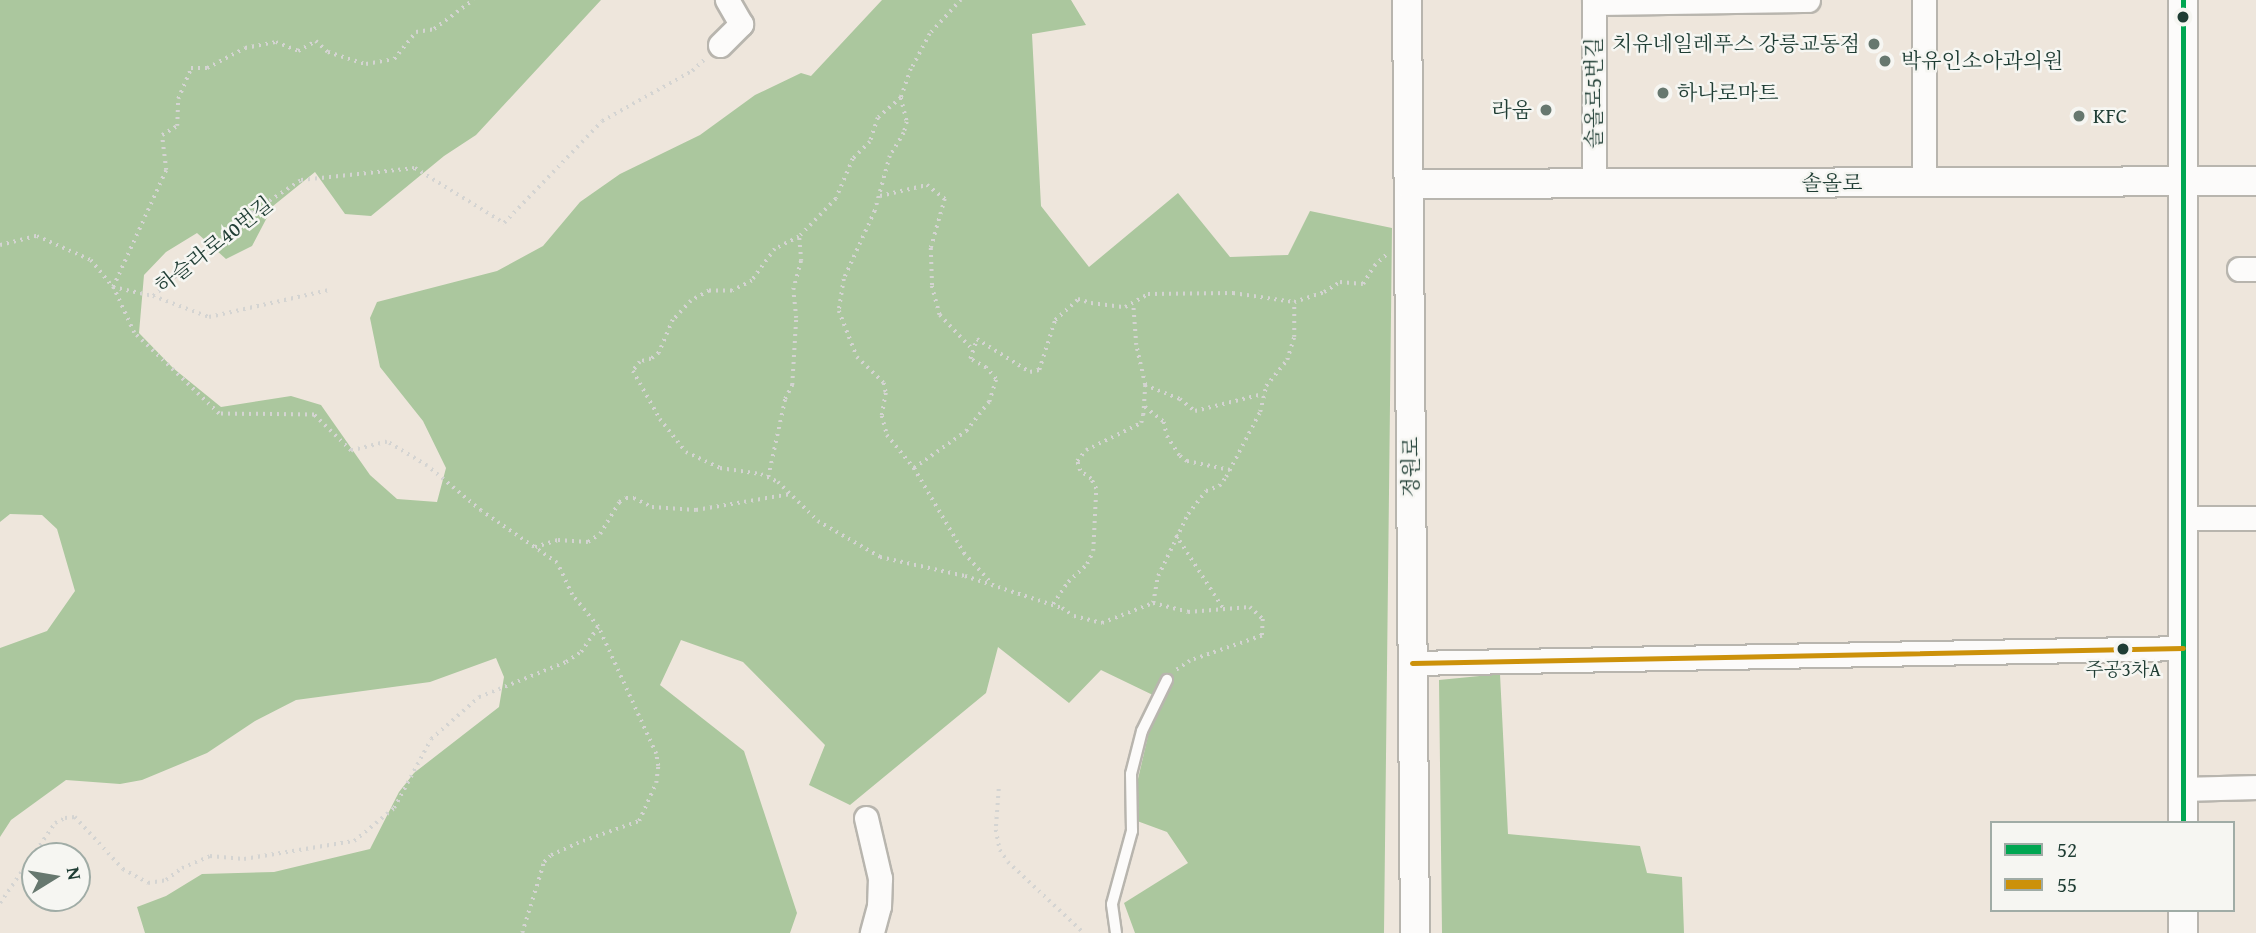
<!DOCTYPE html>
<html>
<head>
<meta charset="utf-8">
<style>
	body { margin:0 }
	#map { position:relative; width:2256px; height:933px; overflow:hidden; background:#eee6dc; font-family:"Gentium Book Plus","Noto Serif KR",serif }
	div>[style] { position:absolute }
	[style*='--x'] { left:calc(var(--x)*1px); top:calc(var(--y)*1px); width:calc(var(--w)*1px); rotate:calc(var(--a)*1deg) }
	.forest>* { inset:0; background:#abc79e }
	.path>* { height:3.5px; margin-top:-1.75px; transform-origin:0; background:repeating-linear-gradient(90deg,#d4d4d2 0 2px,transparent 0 7px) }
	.roads { filter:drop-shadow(2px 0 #b8b5ae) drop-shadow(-2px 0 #b8b5ae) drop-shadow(0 2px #b8b5ae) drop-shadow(0 -2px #b8b5ae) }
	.service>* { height:10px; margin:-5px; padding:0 5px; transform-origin:5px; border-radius:5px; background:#fcfbfa }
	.minor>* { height:23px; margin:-11.5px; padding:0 11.5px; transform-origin:11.5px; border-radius:11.5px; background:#fcfbfa }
	.tertiary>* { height:28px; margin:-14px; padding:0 14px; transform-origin:14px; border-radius:14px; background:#fcfbfa }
	.bus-1>* { height:5px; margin:-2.5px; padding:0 2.5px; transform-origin:2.5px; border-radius:2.5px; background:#00a651 }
	.bus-2>* { height:5px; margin:-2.5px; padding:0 2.5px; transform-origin:2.5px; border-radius:2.5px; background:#cc910a }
	.dots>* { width:19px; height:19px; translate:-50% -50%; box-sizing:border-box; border:4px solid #f6f6f2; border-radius:50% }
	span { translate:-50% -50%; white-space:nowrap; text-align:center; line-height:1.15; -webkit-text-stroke:5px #f6f6f2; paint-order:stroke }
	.bus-label { font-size:19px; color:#1f3d34 }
	.poi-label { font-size:21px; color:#1f3d34 }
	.right { translate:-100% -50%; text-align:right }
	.left { translate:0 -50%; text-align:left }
	.street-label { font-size:21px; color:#1f3d34 }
	.legend { position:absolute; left:1990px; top:821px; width:245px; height:91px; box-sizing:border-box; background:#f6f6f2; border:2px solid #a0aca6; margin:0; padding:9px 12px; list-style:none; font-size:21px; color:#1f3d34 }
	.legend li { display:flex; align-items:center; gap:14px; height:35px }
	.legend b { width:35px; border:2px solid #a0aca6 }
	.north { position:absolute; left:21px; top:842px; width:70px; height:70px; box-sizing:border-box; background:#f6f6f2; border:2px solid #a0aca6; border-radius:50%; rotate:79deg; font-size:19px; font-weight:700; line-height:28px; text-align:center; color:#1f3d34 }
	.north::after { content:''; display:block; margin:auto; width:24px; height:32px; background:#67786f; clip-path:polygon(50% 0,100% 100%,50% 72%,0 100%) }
</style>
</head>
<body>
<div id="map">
	<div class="forest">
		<i style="clip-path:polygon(0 0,601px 0,476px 135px,444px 156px,371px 216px,345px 214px,315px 172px,273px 206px,252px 246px,226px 259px,197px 233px,166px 252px,144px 275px,139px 333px,173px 368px,221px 407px,291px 396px,321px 405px,370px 475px,397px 499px,437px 502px,446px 468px,423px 421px,380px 367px,370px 318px,377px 302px,497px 271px,543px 246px,580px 202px,620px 174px,700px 135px,755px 95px,801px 73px,811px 76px,882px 0,1071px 0,1086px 25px,1032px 34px,1041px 206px,1089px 267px,1178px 193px,1230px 257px,1288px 255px,1310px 211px,1392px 228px,1384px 933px,1135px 933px,1124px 903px,1188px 863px,1167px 832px,1129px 818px,1157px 697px,1101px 670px,1069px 703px,998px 647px,986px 693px,850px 805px,809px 785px,825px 745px,743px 662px,681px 640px,660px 685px,744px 751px,797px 913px,790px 933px,145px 933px,137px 907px,166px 896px,202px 874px,274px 872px,370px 849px,399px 792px,414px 773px,499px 707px,504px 677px,496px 658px,430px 682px,296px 700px,255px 721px,207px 753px,142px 780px,120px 784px,66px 780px,11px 820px,0 837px,0 648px,47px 631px,75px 591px,57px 529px,42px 515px,10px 514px,0 522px)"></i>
		<i style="clip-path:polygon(1500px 674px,1508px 834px,1640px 846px,1647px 873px,1682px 877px,1684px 933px,1442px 933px,1439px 680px)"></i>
	</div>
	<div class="path">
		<i style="--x:961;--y:0;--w:46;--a:132.4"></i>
		<i style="--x:930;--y:34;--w:40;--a:118"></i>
		<i style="--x:911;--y:69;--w:31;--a:109"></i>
		<i style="--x:901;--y:98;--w:30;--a:139"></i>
		<i style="--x:878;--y:118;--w:25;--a:108"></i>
		<i style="--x:870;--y:142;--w:24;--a:135"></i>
		<i style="--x:853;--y:159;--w:43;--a:113"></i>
		<i style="--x:836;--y:199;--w:53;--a:134.2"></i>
		<i style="--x:799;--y:237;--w:27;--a:153"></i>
		<i style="--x:775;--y:249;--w:39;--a:126"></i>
		<i style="--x:752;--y:281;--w:22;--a:153"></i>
		<i style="--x:732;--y:291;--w:23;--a:180"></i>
		<i style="--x:709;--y:291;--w:21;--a:151"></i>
		<i style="--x:691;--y:301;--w:26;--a:133"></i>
		<i style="--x:673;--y:320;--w:36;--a:113"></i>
		<i style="--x:659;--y:353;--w:10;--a:143"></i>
		<i style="--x:651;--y:359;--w:11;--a:165"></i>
		<i style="--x:640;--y:362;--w:11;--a:128"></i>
		<i style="--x:633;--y:371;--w:55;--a:60.6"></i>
		<i style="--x:660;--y:419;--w:42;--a:51.8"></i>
		<i style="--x:686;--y:452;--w:38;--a:25"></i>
		<i style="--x:720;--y:468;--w:41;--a:8.3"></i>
		<i style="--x:761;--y:474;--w:19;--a:25"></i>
		<i style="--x:778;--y:482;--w:56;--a:44.3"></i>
		<i style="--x:818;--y:521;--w:72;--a:30.1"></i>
		<i style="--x:880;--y:557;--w:87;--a:12.6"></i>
		<i style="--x:965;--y:576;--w:102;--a:18.3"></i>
		<i style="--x:1062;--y:608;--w:14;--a:34"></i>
		<i style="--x:1074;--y:616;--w:29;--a:14"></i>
		<i style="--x:1102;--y:623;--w:55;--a:-21.4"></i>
		<i style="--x:1153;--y:603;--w:36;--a:14"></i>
		<i style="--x:1188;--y:612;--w:62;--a:-4.6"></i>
		<i style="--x:1250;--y:607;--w:18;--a:43"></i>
		<i style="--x:1263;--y:619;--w:17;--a:93"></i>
		<i style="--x:1262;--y:636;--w:76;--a:160.9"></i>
		<i style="--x:1190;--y:661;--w:18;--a:146"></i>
		<i style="--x:901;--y:98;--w:25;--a:76"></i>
		<i style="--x:907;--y:122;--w:11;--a:105"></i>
		<i style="--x:904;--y:133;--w:27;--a:121"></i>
		<i style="--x:890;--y:156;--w:57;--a:105.3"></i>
		<i style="--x:875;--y:211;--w:75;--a:114.5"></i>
		<i style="--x:844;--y:279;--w:32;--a:99"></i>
		<i style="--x:839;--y:311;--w:49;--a:68.6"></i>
		<i style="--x:857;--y:357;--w:37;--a:44"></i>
		<i style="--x:884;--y:383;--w:10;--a:79"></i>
		<i style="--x:886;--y:393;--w:23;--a:100"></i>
		<i style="--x:882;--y:416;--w:20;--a:75"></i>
		<i style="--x:887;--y:435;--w:43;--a:50.7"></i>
		<i style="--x:914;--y:468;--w:99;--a:59.5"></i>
		<i style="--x:964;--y:553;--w:45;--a:47.7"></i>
		<i style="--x:880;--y:196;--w:48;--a:-13.2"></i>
		<i style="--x:927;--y:185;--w:23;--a:38"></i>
		<i style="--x:945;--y:199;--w:51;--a:105.9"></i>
		<i style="--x:931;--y:248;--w:38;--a:88"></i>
		<i style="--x:932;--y:286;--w:30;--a:75"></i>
		<i style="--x:940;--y:315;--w:47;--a:46.7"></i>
		<i style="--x:0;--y:245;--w:38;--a:-14"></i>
		<i style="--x:37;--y:236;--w:59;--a:24"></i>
		<i style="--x:91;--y:260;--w:35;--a:51"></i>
		<i style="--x:113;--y:287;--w:41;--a:12.7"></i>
		<i style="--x:153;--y:296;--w:116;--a:-41.1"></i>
		<i style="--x:240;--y:220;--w:73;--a:-33.3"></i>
		<i style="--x:301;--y:180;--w:115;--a:-6"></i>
		<i style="--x:415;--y:168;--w:105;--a:31.7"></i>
		<i style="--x:504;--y:223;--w:141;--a:-46.1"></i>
		<i style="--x:602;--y:121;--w:103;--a:-29.1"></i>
		<i style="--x:692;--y:71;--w:19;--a:-43"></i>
		<i style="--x:153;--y:296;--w:60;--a:20.6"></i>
		<i style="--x:209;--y:317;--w:123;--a:-12.7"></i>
		<i style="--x:1145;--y:385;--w:38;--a:22"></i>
		<i style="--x:1180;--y:399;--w:19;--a:39"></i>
		<i style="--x:1195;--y:411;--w:70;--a:-14"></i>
		<i style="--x:1145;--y:407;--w:24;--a:38"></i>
		<i style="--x:1164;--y:422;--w:14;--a:78"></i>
		<i style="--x:1167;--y:436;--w:24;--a:57"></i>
		<i style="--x:1180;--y:456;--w:9;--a:36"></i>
		<i style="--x:1187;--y:461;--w:44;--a:11.8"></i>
		<i style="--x:914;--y:468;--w:64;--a:-35.4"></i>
		<i style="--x:966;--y:431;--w:37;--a:-52"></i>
		<i style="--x:989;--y:402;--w:24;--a:-73"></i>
		<i style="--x:996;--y:379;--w:15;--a:-132"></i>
		<i style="--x:986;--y:368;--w:18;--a:-151"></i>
		<i style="--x:970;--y:359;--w:21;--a:-71"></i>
		<i style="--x:977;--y:339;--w:62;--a:31.9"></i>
		<i style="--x:1030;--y:372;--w:9;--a:-13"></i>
		<i style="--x:1039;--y:370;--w:52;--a:-72.3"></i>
		<i style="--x:1055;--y:320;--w:31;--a:-42"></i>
		<i style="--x:1078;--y:299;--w:14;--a:17"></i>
		<i style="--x:1091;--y:303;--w:34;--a:7"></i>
		<i style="--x:1125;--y:307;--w:26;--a:-29"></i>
		<i style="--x:1148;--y:294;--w:85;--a:-0.7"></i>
		<i style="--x:1233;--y:293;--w:62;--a:8.4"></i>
		<i style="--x:1294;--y:302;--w:32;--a:-18"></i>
		<i style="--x:1324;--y:292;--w:19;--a:-32"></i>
		<i style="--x:1340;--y:282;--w:23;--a:5"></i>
		<i style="--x:1363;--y:284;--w:21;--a:-59"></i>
		<i style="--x:1374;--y:266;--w:16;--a:-43"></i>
		<i style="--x:768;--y:477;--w:80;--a:-77.7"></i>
		<i style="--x:785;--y:399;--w:16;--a:-63"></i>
		<i style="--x:792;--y:385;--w:67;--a:-86.6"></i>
		<i style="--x:796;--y:318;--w:28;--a:-96"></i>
		<i style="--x:793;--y:290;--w:30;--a:-75"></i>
		<i style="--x:801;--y:261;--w:24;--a:-95"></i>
		<i style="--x:1176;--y:535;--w:87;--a:57.2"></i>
		<i style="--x:535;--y:547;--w:24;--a:-17"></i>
		<i style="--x:558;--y:540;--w:30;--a:4"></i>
		<i style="--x:588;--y:542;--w:14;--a:-34"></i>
		<i style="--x:600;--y:534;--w:37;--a:-59"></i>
		<i style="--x:619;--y:502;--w:8;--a:-30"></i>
		<i style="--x:626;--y:498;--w:8;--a:0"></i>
		<i style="--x:634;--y:498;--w:20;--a:27"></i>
		<i style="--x:652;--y:507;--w:44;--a:3.9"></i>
		<i style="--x:696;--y:510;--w:96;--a:-9.6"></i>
		<i style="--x:1153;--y:603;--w:27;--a:-80"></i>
		<i style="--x:1158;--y:576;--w:69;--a:-64.2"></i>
		<i style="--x:1188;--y:514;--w:29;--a:-52"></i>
		<i style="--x:1206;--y:491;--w:14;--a:-21"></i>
		<i style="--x:1219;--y:486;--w:11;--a:-52"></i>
		<i style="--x:1226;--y:477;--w:73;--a:-62.4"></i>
		<i style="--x:1260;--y:412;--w:27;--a:-77"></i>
		<i style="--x:1266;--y:386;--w:33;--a:-51"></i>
		<i style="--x:1287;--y:360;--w:24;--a:-73"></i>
		<i style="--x:1294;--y:337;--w:35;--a:-90"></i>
		<i style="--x:1053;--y:604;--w:27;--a:-56"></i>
		<i style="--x:1068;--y:582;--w:26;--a:-43"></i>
		<i style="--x:1087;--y:564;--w:14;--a:-65"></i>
		<i style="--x:1093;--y:551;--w:62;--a:-87.2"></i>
		<i style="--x:1096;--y:489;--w:11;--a:-117"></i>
		<i style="--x:1091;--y:479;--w:14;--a:-144"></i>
		<i style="--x:1080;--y:471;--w:10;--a:-107"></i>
		<i style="--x:1077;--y:461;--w:14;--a:-51"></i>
		<i style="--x:1086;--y:450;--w:61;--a:-26.1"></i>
		<i style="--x:1141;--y:423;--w:8;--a:-76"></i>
		<i style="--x:1143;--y:415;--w:30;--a:-86"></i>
		<i style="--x:1145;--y:385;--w:41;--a:-102.7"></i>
		<i style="--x:1136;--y:345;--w:41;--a:-94.2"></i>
		<i style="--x:999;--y:789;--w:41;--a:94.2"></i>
		<i style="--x:996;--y:830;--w:20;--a:79"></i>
		<i style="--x:1000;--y:850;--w:14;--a:56"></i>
		<i style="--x:1008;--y:862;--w:104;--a:43.1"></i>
		<i style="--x:0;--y:903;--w:97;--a:-55.5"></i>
		<i style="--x:55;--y:823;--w:11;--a:-27"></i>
		<i style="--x:65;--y:818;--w:10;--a:-6"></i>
		<i style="--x:75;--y:817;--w:71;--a:47.3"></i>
		<i style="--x:123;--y:869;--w:29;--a:29"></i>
		<i style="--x:148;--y:883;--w:18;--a:-9"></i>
		<i style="--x:166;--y:880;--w:20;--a:-37"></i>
		<i style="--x:182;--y:868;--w:30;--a:-23"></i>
		<i style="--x:210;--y:856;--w:34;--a:5"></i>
		<i style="--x:244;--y:859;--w:111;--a:-9.3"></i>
		<i style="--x:354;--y:841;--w:52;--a:-39.5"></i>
		<i style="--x:394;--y:808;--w:78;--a:-61.8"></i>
		<i style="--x:431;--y:739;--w:64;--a:-41.2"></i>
		<i style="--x:479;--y:697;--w:94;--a:-21.9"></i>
		<i style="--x:566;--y:662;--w:18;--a:-34"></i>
		<i style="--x:581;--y:652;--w:30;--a:-56"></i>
		<i style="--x:598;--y:627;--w:41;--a:-129.1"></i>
		<i style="--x:572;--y:595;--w:35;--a:-115"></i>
		<i style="--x:557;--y:563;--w:92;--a:-145.6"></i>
		<i style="--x:481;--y:511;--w:70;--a:-140.2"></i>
		<i style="--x:427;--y:466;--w:47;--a:-149"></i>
		<i style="--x:387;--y:442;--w:37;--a:166"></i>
		<i style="--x:351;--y:451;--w:52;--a:-135.8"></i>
		<i style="--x:314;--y:415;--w:95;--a:-179.4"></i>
		<i style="--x:219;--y:414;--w:117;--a:-136.4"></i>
		<i style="--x:134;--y:333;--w:51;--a:-114.5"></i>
		<i style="--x:113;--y:287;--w:128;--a:-65.6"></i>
		<i style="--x:166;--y:170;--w:35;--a:-97"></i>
		<i style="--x:162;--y:135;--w:17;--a:-31"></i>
		<i style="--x:177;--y:126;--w:27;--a:-88"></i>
		<i style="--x:178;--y:99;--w:34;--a:-67"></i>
		<i style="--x:191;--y:68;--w:16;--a:0"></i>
		<i style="--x:207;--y:68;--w:43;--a:-27.8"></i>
		<i style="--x:245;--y:48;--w:32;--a:-11"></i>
		<i style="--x:276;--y:42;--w:24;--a:22"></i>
		<i style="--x:298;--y:51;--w:21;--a:-29"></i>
		<i style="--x:316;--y:41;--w:16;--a:43"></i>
		<i style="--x:328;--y:52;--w:40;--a:18"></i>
		<i style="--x:366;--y:64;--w:28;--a:-10"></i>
		<i style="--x:394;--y:59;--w:35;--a:-51"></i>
		<i style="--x:416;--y:32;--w:18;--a:-9"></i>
		<i style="--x:434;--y:29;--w:49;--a:-36.6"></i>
		<i style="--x:522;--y:933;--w:74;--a:-72.8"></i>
		<i style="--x:544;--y:862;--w:10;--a:-45"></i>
		<i style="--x:551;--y:855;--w:35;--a:-24"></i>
		<i style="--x:583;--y:841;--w:59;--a:-19.7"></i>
		<i style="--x:639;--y:821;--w:42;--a:-65.9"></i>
		<i style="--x:656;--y:783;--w:17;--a:-83"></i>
		<i style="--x:658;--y:766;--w:12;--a:-99"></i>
		<i style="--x:656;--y:754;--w:140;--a:-114.5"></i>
	</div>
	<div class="roads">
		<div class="service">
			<i style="--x:1116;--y:933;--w:29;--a:-98"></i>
			<i style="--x:1112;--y:904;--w:76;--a:-74.7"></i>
			<i style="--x:1132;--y:831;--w:57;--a:-91"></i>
			<i style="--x:1131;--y:774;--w:44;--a:-75.7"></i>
			<i style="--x:1142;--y:731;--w:57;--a:-63.9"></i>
		</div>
		<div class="minor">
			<i style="--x:1594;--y:0;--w:184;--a:90"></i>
			<i style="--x:1594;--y:3;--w:214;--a:-0.8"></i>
			<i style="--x:720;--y:45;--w:30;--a:-45"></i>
			<i style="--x:741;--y:24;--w:28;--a:-120"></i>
			<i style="--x:1924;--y:183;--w:183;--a:-90"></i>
			<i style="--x:2239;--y:269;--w:17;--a:0"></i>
			<i style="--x:2183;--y:518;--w:73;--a:0"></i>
			<i style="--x:1412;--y:663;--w:771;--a:-1.11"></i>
			<i style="--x:2183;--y:789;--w:73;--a:-1.6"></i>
			<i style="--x:866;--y:818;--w:62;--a:76.9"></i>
			<i style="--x:880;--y:878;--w:28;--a:92"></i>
			<i style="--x:879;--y:906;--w:28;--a:105"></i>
		</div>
		<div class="tertiary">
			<i style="--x:1407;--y:0;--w:933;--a:89.51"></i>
			<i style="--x:2183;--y:0;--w:823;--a:90"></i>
			<i style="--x:1409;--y:184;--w:847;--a:-0.2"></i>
			<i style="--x:2183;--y:933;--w:23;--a:-90"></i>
		</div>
	</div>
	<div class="bus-1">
		<i style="--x:2183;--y:0;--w:823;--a:90"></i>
	</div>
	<div class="bus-2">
		<i style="--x:1412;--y:663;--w:771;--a:-1.11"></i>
	</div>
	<div class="dots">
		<i style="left:2183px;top:17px;background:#1f3d34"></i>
		<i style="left:1874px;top:44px;background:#67786f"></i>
		<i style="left:1885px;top:61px;background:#67786f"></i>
		<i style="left:1663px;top:93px;background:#67786f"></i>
		<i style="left:1546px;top:110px;background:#67786f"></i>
		<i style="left:2079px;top:116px;background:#67786f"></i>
		<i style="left:2123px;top:649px;background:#1f3d34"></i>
	</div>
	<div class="bus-label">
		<span style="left:2123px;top:670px">주공3차A</span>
	</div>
	<div class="poi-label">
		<span class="right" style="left:1860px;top:44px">치유네일레푸스 강릉교동점</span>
		<span class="left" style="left:1901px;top:61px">박유인소아과의원</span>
		<span class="left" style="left:1677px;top:93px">하나로마트</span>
		<span class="right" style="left:1532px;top:110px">라움</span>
		<span class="left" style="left:2093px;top:116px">KFC</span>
	</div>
	<div class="street-label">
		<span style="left:1594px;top:93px;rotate:-90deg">솔올로5번길</span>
		<span style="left:1832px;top:183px">솔올로</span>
		<span style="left:214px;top:245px;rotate:-38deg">하슬라로40번길</span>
		<span style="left:1411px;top:467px;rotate:-90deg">정원로</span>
	</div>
	<ul class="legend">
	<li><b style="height:9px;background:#00a651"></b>52</li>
	<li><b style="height:9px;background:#cc910a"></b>55</li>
	</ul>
	<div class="north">N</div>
</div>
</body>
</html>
